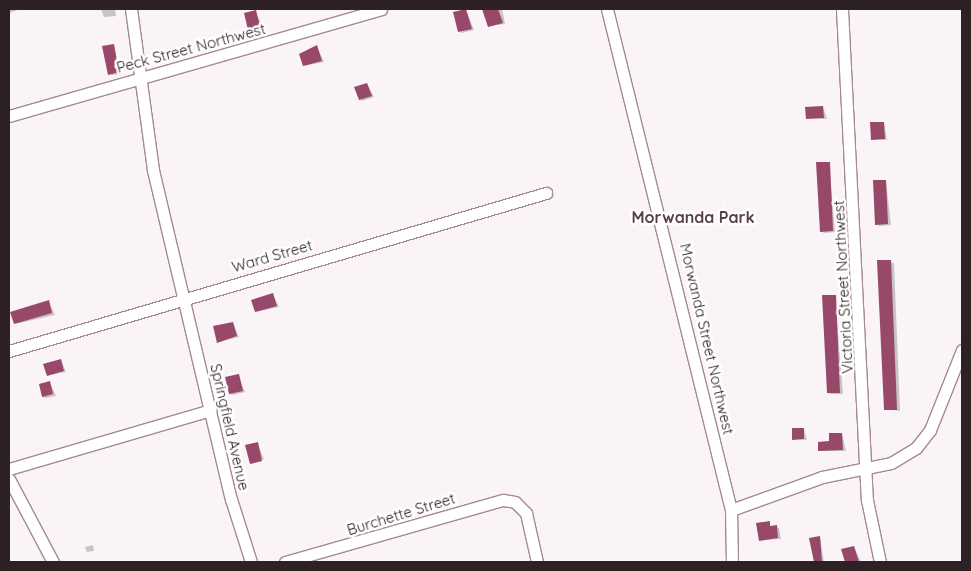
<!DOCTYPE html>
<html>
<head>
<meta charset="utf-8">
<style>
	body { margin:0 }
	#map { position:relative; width:971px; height:571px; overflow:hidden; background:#fbf4f6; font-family:Quicksand,sans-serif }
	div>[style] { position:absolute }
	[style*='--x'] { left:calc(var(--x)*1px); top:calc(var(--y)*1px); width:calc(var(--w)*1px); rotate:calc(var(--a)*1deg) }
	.shadow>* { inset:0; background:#0003 }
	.building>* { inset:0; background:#98496a }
	.roads { filter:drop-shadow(1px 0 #a68892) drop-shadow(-1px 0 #a68892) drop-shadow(0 1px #a68892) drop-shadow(0 -1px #a68892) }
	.minor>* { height:11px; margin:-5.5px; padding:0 5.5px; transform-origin:5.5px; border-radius:5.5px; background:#fff }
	span { translate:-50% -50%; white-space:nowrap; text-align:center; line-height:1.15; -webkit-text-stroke:5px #fff; paint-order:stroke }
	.street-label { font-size:15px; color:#2d2125 }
	.neighbourhood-label { font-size:16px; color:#573e47; font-weight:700 }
	.frame { position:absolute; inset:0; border:10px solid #2d2125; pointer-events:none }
</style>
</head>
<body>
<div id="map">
	<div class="shadow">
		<i style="clip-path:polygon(9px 9px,21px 9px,9px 13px)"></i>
		<i style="clip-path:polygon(101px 9px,115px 9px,116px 16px,104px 17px)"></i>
		<i style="clip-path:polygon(483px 9px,502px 9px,505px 24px,489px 26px)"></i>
		<i style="clip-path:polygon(466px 10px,474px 30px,462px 33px,460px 32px)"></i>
		<i style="clip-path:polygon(255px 11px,263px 27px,252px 30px,250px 29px)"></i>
		<i style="clip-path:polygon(113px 45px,121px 74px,112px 75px,109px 74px)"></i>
		<i style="clip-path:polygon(317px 47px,324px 62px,304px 66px)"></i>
		<i style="clip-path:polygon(367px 84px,374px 97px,362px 101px,360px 99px)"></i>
		<i style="clip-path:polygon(823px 107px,827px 119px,807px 118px)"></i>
		<i style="clip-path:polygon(884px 123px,887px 140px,872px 139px)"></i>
		<i style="clip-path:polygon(829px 163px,835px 232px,824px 233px,821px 231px)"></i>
		<i style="clip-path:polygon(886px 181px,891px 225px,879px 226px,876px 224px)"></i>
		<i style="clip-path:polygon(878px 261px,894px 263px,900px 411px,885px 409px)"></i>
		<i style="clip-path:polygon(273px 295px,279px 307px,256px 312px)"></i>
		<i style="clip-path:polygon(835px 296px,843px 394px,831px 394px,828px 393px)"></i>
		<i style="clip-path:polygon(49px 302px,55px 315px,15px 324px)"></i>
		<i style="clip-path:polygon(233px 323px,239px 337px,218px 342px)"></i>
		<i style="clip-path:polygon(61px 360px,66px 372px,48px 375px)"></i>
		<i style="clip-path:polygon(238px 375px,245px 392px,233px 395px,230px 394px)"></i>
		<i style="clip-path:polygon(50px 383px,56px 396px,46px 398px,43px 397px)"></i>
		<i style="clip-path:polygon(804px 429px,807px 440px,794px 439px)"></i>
		<i style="clip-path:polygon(842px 434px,846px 451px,819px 451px,831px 443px)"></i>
		<i style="clip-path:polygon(257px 443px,264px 459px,252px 464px,251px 463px)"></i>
		<i style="clip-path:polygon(758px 524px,779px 528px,781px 539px,760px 540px)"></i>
		<i style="clip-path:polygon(820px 537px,824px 562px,815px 562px,810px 539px)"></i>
		<i style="clip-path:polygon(93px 545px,94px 551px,87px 552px,85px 547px)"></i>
		<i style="clip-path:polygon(854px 547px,861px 562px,846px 562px,843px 550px)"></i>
	</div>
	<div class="building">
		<i style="clip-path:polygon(466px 9px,472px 29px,458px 32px,453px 12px)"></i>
		<i style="clip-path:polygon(482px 9px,498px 9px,503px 23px,488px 27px)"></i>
		<i style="clip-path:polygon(256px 10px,260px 26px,248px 30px,244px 13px)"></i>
		<i style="clip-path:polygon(114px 44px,119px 72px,108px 75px,102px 46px)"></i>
		<i style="clip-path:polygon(317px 45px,322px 61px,303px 66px,299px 54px)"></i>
		<i style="clip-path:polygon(367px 83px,372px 96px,359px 100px,354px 87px)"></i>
		<i style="clip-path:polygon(823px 106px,824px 118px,806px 119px,805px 107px)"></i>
		<i style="clip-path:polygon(870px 122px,884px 122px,885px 139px,871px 140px)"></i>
		<i style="clip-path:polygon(816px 162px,830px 162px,833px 231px,820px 232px)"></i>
		<i style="clip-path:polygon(873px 180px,886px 180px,888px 224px,875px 225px)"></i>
		<i style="clip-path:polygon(877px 260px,891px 260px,897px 410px,884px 410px)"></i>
		<i style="clip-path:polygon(273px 293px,277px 306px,255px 312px,251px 300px)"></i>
		<i style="clip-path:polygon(822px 295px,836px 295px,840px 393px,827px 393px)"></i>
		<i style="clip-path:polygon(49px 300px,52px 313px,14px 324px,10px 312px)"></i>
		<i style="clip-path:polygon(233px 322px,237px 336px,217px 343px,213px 326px)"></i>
		<i style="clip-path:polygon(61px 359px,64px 371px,47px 376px,43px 364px)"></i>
		<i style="clip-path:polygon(239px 374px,243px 391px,229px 394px,225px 377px)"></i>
		<i style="clip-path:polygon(50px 381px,53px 394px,42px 397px,39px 384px)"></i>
		<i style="clip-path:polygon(792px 428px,804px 428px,804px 439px,792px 440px)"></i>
		<i style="clip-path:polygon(829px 433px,842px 433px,843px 450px,818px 451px,818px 442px,829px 441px)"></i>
		<i style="clip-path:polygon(258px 442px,262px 461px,250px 464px,245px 445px)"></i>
		<i style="clip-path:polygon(770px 521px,770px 526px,777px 525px,778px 538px,759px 541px,756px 523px)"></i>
		<i style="clip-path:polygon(820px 536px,822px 562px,814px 562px,809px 538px)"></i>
		<i style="clip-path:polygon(854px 546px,859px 562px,845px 562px,841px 549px)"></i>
	</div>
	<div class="roads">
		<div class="minor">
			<i style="--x:131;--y:9;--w:162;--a:82.2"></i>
			<i style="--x:153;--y:170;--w:338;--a:76.7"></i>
			<i style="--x:231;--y:499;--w:66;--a:72.4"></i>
			<i style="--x:607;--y:9;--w:516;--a:76.1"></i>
			<i style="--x:731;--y:510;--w:52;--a:88.9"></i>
			<i style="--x:842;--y:9;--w:492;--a:87.1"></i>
			<i style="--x:867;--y:500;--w:63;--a:78.2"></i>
			<i style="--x:9;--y:116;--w:387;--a:-16"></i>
			<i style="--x:9;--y:351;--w:560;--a:-16.4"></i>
			<i style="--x:9;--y:469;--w:210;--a:-16.3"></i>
			<i style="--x:9;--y:479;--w:94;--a:62.1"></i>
			<i style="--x:731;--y:510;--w:97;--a:-19.9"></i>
			<i style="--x:822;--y:477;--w:70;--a:-11.5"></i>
			<i style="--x:891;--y:463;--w:29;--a:-31"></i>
			<i style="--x:916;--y:448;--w:23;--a:-52"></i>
			<i style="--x:930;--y:430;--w:86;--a:-68.2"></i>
			<i style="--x:285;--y:562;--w:227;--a:-15.9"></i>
			<i style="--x:503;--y:500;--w:12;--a:9"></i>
			<i style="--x:515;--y:502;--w:16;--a:45"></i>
			<i style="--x:526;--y:513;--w:50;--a:77.3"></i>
		</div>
	</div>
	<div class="street-label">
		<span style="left:191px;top:48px;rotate:-15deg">Peck Street Northwest</span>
		<span style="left:272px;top:256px;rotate:-16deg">Ward Street</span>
		<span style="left:843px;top:287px;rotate:-93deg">Victoria Street Northwest</span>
		<span style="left:707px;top:339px;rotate:77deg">Morwanda Street Northwest</span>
		<span style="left:230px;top:427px;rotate:77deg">Springfield Avenue</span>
		<span style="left:401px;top:514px;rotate:-17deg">Burchette Street</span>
	</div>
	<div class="neighbourhood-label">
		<span style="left:693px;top:217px">Morwanda Park</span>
	</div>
	<div class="frame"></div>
</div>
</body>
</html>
